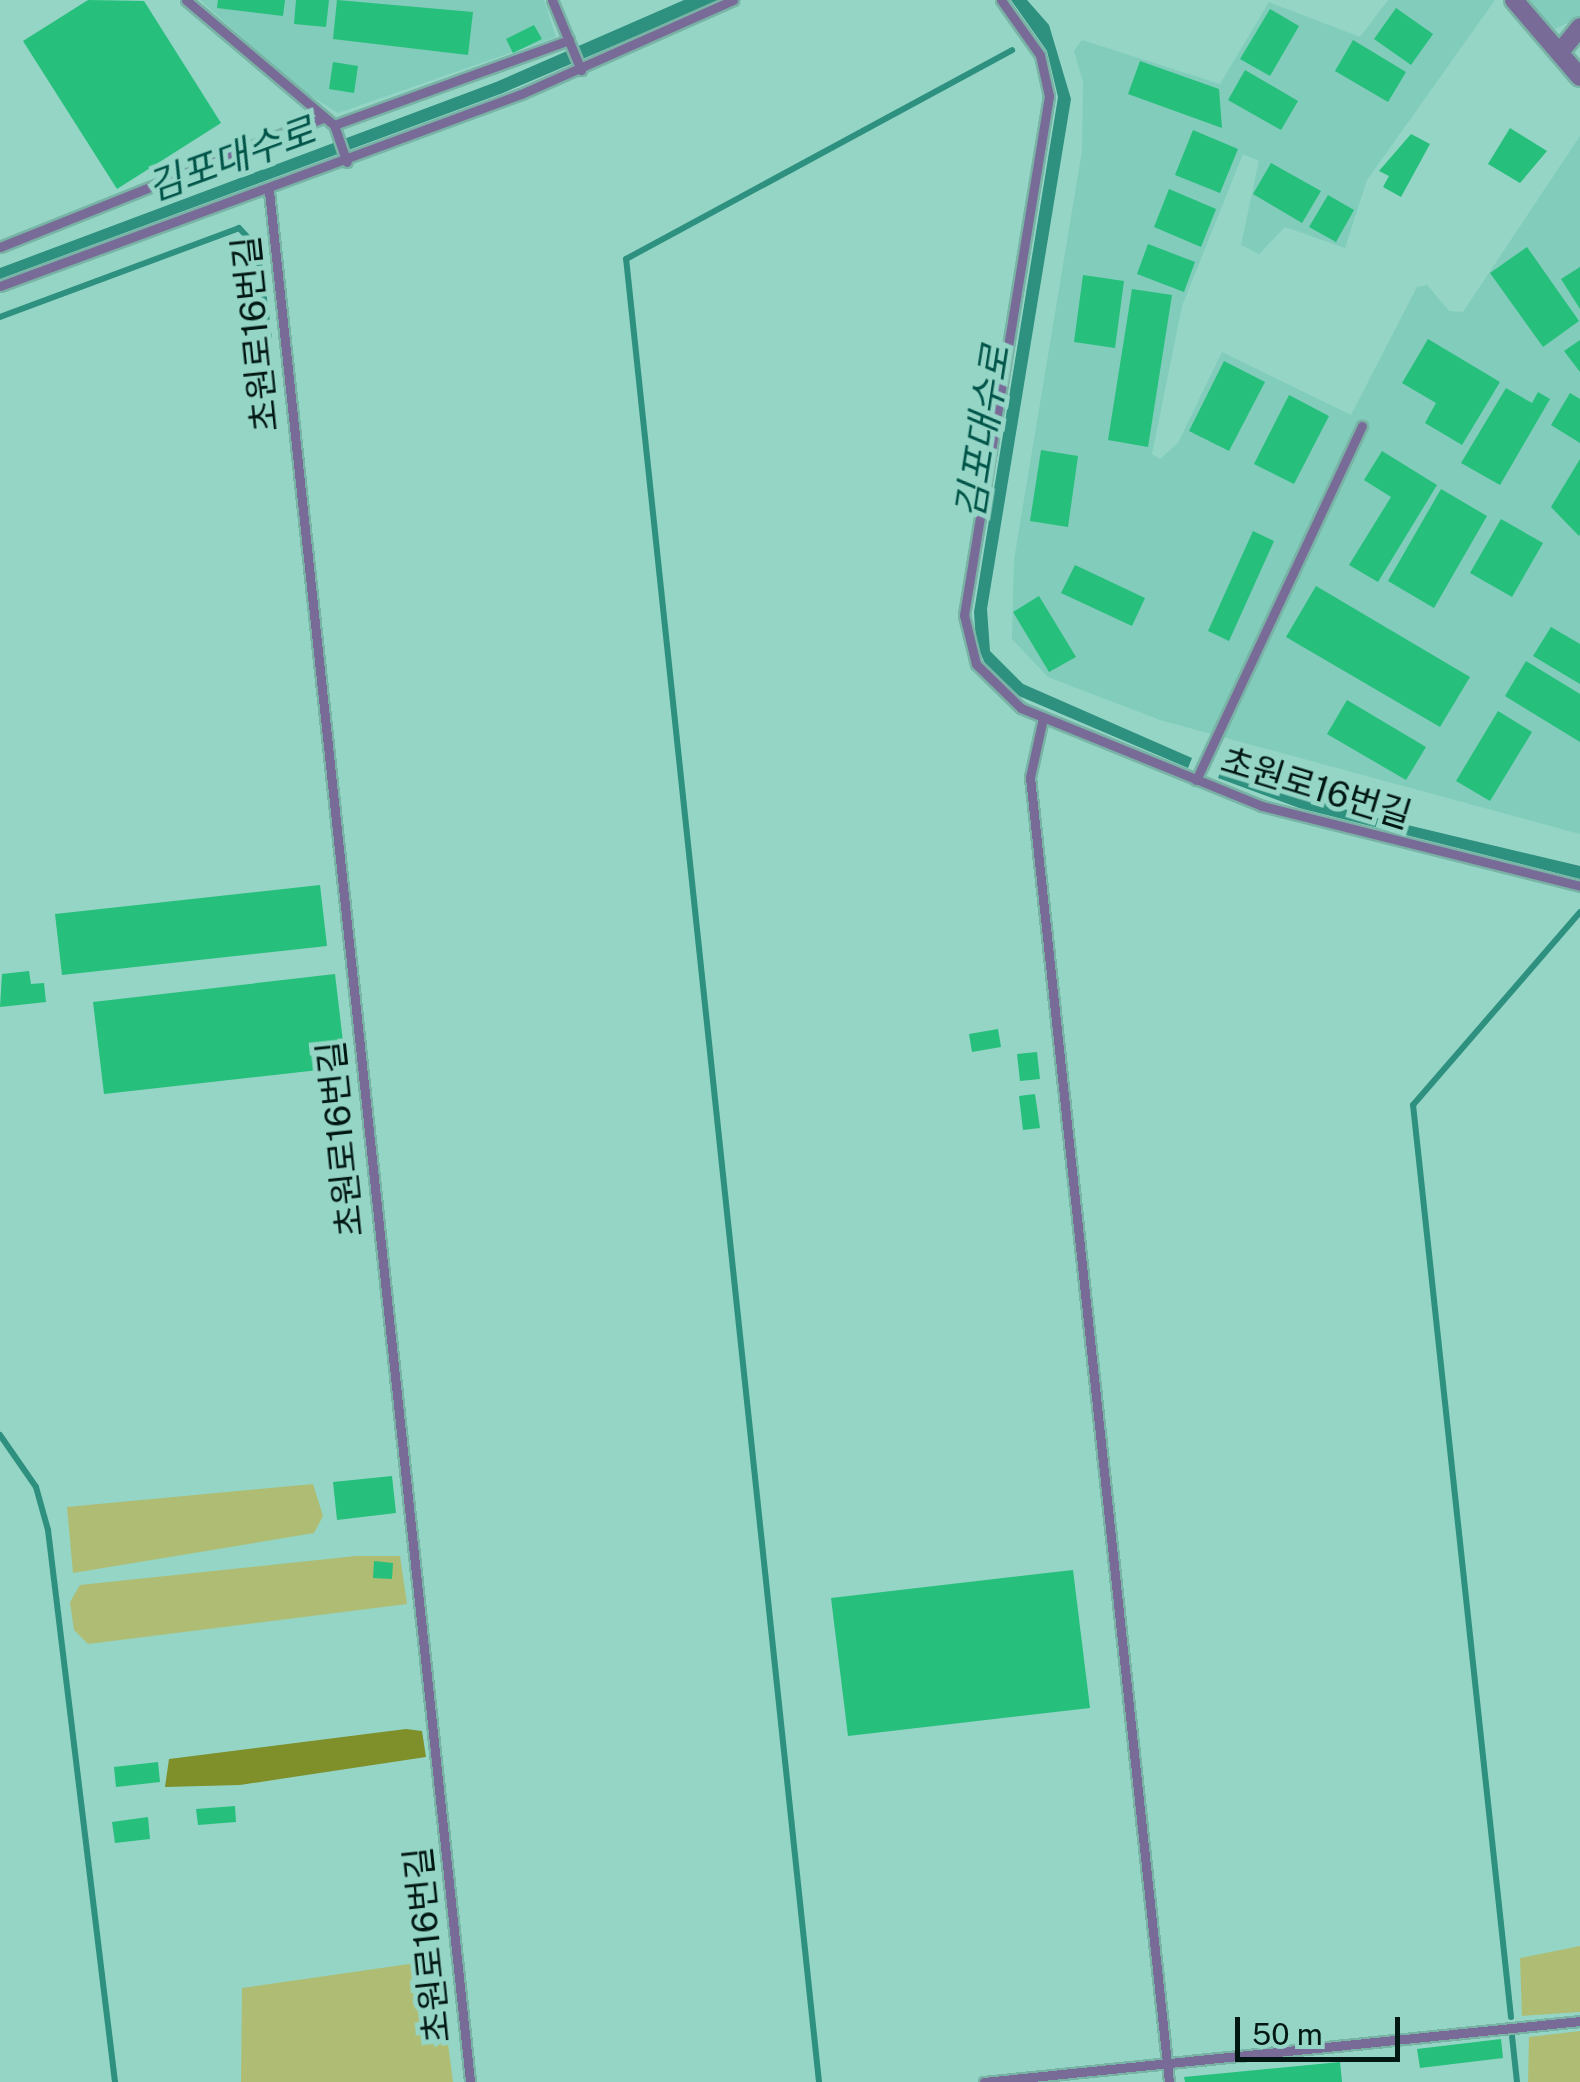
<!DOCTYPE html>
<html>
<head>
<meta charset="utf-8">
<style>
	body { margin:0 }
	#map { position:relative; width:1580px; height:2082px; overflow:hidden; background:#94d5c6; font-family:"Public Sans","Noto Sans KR",sans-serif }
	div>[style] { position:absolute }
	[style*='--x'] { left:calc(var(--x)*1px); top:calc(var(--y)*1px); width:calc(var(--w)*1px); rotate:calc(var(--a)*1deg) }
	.built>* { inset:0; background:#81ccbb }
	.green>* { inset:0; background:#aebd73 }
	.forest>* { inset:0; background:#7f8f2a }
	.water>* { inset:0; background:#2e907e }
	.stream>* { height:6px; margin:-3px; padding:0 3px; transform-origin:3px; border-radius:3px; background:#2e907e }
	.building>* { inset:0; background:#27bf7c }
	.roads { filter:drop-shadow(2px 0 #79b3a6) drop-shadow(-2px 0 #79b3a6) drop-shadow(0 2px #79b3a6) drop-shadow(0 -2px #79b3a6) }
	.service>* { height:9px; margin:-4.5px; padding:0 4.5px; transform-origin:4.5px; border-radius:4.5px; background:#796b98 }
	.minor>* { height:18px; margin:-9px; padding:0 9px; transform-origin:9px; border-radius:9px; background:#796b98 }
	span { translate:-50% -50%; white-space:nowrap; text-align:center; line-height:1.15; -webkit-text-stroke:10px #94d5c6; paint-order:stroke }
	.street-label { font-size:35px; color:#001712 }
	.water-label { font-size:38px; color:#005448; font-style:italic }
	.scale { position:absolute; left:1235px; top:2017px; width:165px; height:45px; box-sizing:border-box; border:5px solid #001712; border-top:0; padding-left:12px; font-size:30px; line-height:35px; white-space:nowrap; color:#001712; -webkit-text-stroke:8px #94d5c6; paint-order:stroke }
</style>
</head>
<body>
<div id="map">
	<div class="built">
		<i style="clip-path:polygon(200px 0,544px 0,556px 37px,338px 113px,300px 89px)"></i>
		<i style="clip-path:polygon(1388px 0,1495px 0,1367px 180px,1345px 248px,1285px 227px,1259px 254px,1241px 245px,1259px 161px,1243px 154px,1182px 306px,1152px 454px,1160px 459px,1178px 443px,1222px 352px,1351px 415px,1417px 287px,1427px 285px,1449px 311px,1463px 312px,1580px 136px,1580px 834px,1160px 720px,1048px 677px,1012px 639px,1014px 560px,1082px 151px,1083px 82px,1074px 51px,1082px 40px,1220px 84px,1269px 2px,1360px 37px)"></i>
		<i style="clip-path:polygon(1525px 0,1580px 0,1580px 17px,1555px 29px)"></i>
	</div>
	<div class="green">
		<i style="clip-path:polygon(313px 1484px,323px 1516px,314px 1533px,73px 1573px,67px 1507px)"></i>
		<i style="clip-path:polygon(356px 1556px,400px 1556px,407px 1604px,88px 1644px,74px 1630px,70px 1602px,80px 1585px)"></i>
		<i style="clip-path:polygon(1580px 1946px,1580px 2012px,1522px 2016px,1520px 1958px)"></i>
		<i style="clip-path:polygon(437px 1960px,453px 2082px,241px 2082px,242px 1988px)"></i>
		<i style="clip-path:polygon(1580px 2031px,1580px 2082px,1528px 2082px,1529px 2037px)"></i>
	</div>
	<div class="forest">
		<i style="clip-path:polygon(406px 1729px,422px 1731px,426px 1757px,240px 1785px,165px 1787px,169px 1759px)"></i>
	</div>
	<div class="water">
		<i style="clip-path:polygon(684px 0,721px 0,503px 93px,0 279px,0 268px,496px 82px)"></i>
		<i style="clip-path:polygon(1011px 0,1027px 0,1049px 25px,1071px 99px,987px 609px,990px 651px,1023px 684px,1192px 758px,1188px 768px,1019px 696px,986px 666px,976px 642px,974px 612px,1058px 97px,1047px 51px)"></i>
		<i style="clip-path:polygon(1221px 769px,1357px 813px,1580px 866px,1580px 879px,1299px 808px,1218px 778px)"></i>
	</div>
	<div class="stream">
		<i style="--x:0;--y:317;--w:255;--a:-20.4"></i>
		<i style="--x:239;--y:228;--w:26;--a:47"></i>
		<i style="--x:257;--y:247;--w:90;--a:82.3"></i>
		<i style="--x:0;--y:1435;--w:63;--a:55.3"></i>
		<i style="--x:36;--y:1487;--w:45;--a:74.4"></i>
		<i style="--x:48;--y:1530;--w:556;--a:83.08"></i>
		<i style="--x:1511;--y:2017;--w:917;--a:-96.13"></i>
		<i style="--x:1413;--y:1105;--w:255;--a:-49.1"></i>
		<i style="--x:1512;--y:2036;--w:46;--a:83.8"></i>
		<i style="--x:819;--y:2082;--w:1833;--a:-96.04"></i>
		<i style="--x:626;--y:259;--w:439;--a:-28.4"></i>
	</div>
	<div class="building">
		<i style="clip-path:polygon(88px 0,144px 1px,221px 123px,117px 189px,23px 41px)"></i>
		<i style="clip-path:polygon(218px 0,285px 0,283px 16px,217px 8px)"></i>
		<i style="clip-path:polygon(296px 0,329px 0,326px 27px,294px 24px)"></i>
		<i style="clip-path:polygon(337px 0,473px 12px,468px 55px,333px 39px)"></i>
		<i style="clip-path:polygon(1396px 8px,1433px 34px,1411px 65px,1374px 39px)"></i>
		<i style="clip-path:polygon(1270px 9px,1299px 26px,1270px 76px,1240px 59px)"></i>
		<i style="clip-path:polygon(534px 25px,542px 39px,513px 53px,506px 39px)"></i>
		<i style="clip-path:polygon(1353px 40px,1406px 72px,1388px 102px,1335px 71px)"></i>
		<i style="clip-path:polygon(1140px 61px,1219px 89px,1222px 128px,1128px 94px)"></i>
		<i style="clip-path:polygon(333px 62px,358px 66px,354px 93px,329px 89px)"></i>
		<i style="clip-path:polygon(1245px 70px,1298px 101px,1281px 130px,1228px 100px)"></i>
		<i style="clip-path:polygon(1510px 128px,1547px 151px,1520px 183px,1488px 164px)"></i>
		<i style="clip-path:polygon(1193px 130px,1238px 149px,1220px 193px,1175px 175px)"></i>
		<i style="clip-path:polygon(1411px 134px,1430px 144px,1401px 197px,1383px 187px,1389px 176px,1379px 171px)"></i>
		<i style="clip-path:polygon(1271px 163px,1321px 191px,1302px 223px,1253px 194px)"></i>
		<i style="clip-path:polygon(1169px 189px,1216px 209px,1201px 247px,1154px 227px)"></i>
		<i style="clip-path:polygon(1328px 195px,1354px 210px,1336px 242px,1309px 227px)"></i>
		<i style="clip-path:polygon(1148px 244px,1195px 262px,1184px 292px,1137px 274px)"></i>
		<i style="clip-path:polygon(1527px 247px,1579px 321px,1543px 347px,1490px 273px)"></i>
		<i style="clip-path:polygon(1580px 267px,1580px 309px,1561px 279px)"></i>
		<i style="clip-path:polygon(1083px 275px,1124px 281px,1115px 348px,1074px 342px)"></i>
		<i style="clip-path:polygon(1132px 289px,1172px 295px,1148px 447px,1108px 440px)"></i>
		<i style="clip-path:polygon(1428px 339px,1500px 382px,1462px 445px,1425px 423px,1436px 403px,1402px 383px)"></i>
		<i style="clip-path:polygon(1580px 340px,1580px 372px,1564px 351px)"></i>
		<i style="clip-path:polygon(1224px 361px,1265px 382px,1229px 451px,1189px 431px)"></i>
		<i style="clip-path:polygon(1506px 388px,1532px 403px,1538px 392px,1550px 399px,1500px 485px,1461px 463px)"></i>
		<i style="clip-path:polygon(1570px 393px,1580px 399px,1580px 443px,1551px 425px)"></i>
		<i style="clip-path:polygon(1289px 395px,1329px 416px,1294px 484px,1254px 464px)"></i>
		<i style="clip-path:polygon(1041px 450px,1078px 456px,1068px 527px,1030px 521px)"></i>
		<i style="clip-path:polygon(1382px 451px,1437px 485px,1378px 582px,1349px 565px,1391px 497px,1364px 480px)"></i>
		<i style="clip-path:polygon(1580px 459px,1580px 534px,1579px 536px,1551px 507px)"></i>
		<i style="clip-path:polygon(1441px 489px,1487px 516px,1434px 608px,1388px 581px)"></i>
		<i style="clip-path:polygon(1501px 519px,1543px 543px,1512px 597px,1470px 573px)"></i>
		<i style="clip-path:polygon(1253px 531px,1274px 541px,1229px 641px,1208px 631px)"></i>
		<i style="clip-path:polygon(1075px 565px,1145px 598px,1132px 626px,1061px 593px)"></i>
		<i style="clip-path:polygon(1316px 586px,1470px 677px,1440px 727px,1286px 637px)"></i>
		<i style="clip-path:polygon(1039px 596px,1076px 657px,1049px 672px,1013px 612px)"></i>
		<i style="clip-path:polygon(1551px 627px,1580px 644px,1580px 684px,1533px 656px)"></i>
		<i style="clip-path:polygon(1526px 661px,1580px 694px,1580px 742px,1505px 696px)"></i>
		<i style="clip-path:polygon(1347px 700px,1426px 747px,1406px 780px,1327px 734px)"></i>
		<i style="clip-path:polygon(1498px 711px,1532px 732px,1490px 801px,1456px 781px)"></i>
		<i style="clip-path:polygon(320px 885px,327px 946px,62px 975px,55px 914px)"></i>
		<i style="clip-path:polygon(29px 971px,31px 984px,44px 983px,46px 1002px,0 1007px,2px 974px)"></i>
		<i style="clip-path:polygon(335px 974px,346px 1067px,104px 1094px,93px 1002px)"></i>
		<i style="clip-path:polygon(998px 1029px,1001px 1047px,972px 1052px,969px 1034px)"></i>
		<i style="clip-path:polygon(1037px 1052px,1040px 1079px,1020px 1081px,1017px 1054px)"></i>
		<i style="clip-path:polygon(1035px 1094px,1040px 1128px,1023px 1130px,1019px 1096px)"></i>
		<i style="clip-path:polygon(392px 1476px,396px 1513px,337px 1520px,333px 1482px)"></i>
		<i style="clip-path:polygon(374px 1561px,393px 1563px,392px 1579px,373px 1578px)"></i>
		<i style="clip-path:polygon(1073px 1570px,1090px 1708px,848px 1736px,831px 1598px)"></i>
		<i style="clip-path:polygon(158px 1762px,160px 1782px,116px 1787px,114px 1767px)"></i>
		<i style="clip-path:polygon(235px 1806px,236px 1822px,198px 1825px,196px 1809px)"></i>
		<i style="clip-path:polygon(148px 1817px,150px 1839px,115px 1843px,112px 1822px)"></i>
		<i style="clip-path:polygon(1501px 2039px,1503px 2058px,1420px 2068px,1417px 2049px)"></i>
		<i style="clip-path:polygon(1340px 2062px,1342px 2082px,1185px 2082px,1184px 2077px)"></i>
	</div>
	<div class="roads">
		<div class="service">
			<i style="--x:186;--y:0;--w:194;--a:40.2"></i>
			<i style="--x:334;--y:125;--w:39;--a:71"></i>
			<i style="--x:552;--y:0;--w:76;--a:67.5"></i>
			<i style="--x:1001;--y:0;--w:67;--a:54.7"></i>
			<i style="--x:1040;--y:55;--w:42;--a:77.6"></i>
			<i style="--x:1049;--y:96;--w:526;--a:99.3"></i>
			<i style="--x:964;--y:615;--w:50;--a:76.2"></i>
			<i style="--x:976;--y:664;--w:63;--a:44.4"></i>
			<i style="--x:1021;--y:708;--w:260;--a:22.1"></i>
			<i style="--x:1262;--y:806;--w:328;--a:14.1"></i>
			<i style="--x:334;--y:125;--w:250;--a:-19.9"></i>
			<i style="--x:269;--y:191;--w:1902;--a:83.93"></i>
			<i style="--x:0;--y:247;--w:348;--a:-21.8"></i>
			<i style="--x:0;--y:286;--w:555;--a:-20.23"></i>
			<i style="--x:521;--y:94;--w:232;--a:-23.9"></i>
			<i style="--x:1043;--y:718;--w:60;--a:102.4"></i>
			<i style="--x:1030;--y:777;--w:1312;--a:83.92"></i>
			<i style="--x:1196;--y:780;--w:391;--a:-64.9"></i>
			<i style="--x:984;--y:2082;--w:599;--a:-5.84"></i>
		</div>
		<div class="minor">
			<i style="--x:1514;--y:0;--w:101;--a:49.4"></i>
			<i style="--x:1560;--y:52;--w:32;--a:-51"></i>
		</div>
	</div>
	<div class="street-label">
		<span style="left:256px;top:334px;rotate:-96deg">초원로16번길</span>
		<span style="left:1316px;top:788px;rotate:17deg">초원로16번길</span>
		<span style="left:341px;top:1139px;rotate:-96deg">초원로16번길</span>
		<span style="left:428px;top:1945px;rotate:-96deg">초원로16번길</span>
	</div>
	<div class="water-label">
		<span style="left:231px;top:159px;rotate:-20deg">김포대수로</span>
		<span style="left:983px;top:432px;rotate:-81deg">김포대수로</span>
	</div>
	<div class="scale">50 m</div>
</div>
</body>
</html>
